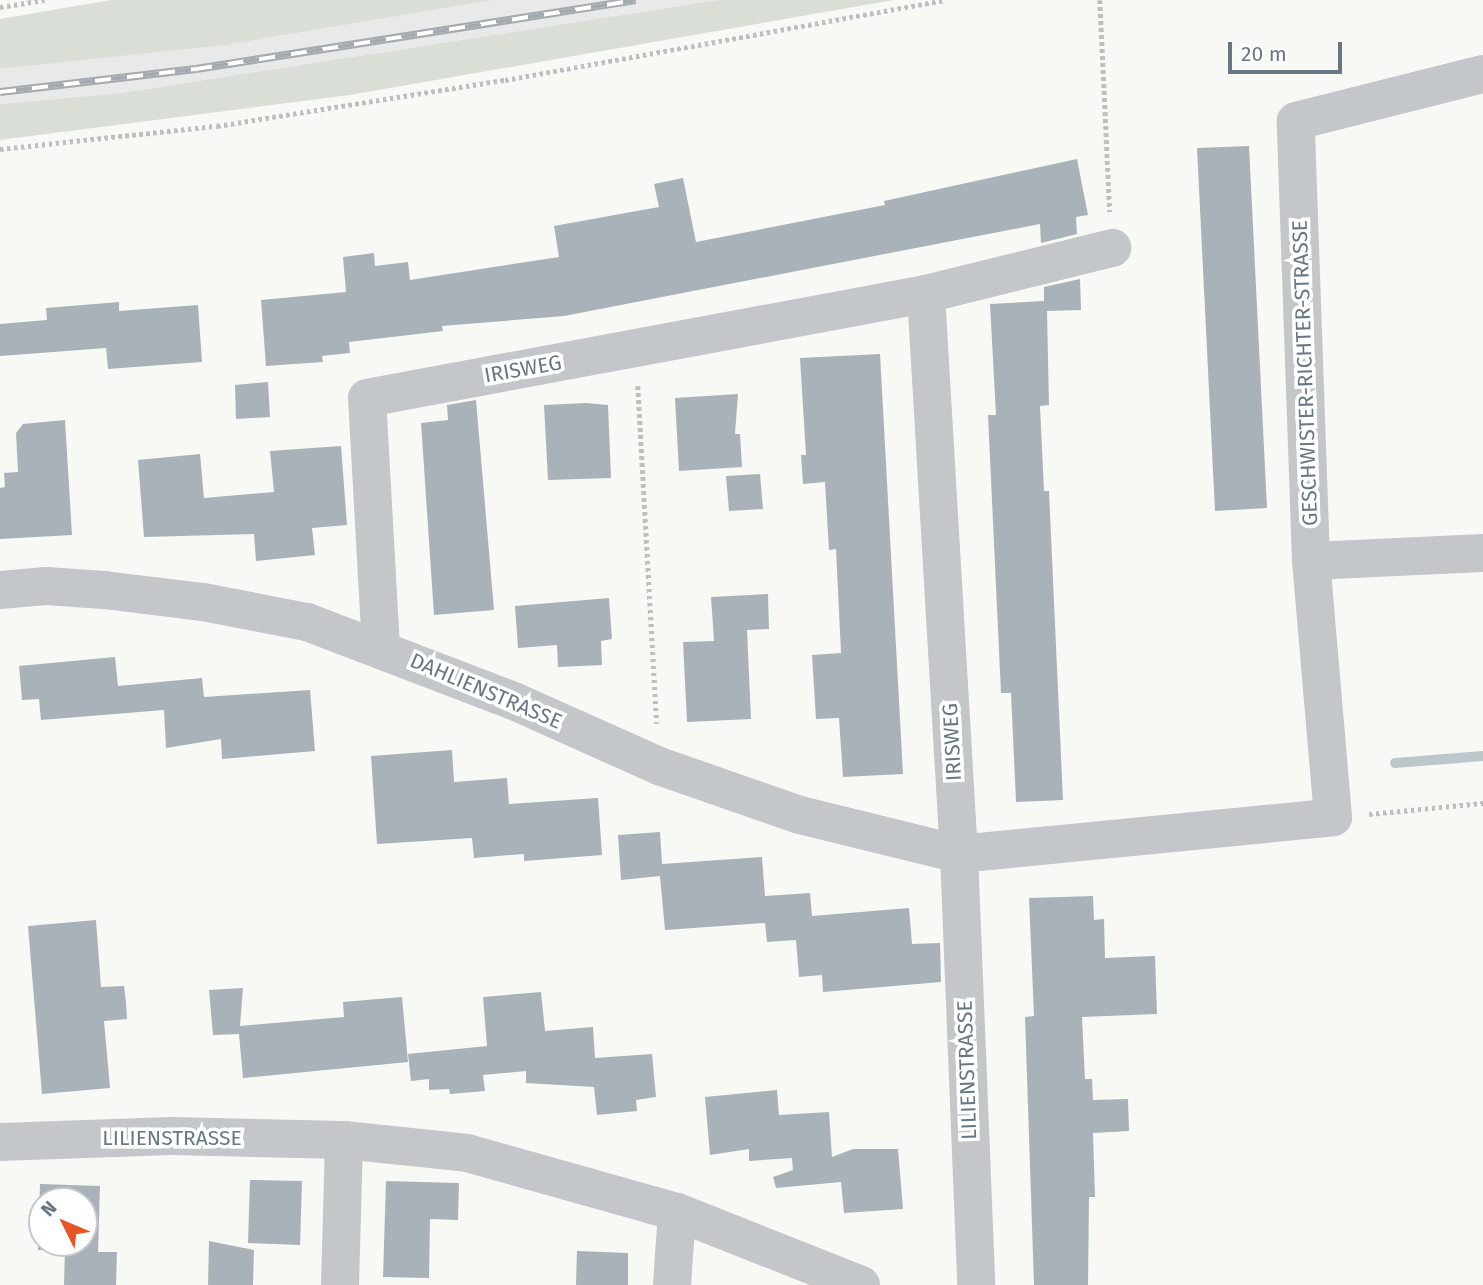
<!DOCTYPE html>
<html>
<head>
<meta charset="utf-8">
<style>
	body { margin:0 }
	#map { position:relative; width:1483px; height:1285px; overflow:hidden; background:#f8f8f5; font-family:"Fira Sans",sans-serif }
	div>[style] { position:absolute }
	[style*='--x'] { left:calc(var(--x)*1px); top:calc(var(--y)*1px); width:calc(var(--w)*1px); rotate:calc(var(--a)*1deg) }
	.built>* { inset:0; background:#e8e9e8 }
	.green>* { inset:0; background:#d9dfd6 }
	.stream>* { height:10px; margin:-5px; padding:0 5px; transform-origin:5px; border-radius:5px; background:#bbc7cb }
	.building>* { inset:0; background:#a9b2b8 }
	.path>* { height:4.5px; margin-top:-2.25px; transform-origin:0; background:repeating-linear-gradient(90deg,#bdbfc2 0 3.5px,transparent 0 7px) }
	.street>* { height:38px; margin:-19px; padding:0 19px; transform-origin:19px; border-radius:19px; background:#c3c7ca }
	.rail>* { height:8px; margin-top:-4px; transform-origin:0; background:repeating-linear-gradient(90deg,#fff 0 16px,#a3aab0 0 32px); box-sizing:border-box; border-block:2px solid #a3aab0 }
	span { translate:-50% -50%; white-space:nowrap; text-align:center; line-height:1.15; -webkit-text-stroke:7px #fff; paint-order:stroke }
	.street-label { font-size:21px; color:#667886 }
	.north { position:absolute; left:28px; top:1187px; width:70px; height:70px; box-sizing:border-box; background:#fff; border:2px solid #c2c9cf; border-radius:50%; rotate:313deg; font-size:19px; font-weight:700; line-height:28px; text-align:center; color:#667886 }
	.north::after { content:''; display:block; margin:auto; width:24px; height:32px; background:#e65526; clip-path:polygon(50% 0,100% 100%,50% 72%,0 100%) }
	.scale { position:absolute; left:1228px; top:42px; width:114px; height:32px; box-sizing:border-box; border:4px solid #667886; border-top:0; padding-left:9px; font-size:21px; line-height:24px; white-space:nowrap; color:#667886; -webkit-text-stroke:5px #fff; paint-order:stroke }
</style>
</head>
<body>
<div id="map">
	<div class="built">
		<i style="clip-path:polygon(494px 0,719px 0,120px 93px,0 104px,0 69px,226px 45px)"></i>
	</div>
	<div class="green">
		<i style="clip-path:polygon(111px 0,494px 0,226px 45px,0 69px,0 19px)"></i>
		<i style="clip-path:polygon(719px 0,894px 0,350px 95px,0 140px,0 104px,121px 93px)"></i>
	</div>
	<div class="stream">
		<i style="--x:1395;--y:763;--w:88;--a:-4.5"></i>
	</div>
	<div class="building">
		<i style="clip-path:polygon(1249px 146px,1267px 508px,1215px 511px,1197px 148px)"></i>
		<i style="clip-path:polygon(1077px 159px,1088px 215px,1076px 217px,1077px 234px,1041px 243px,1040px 224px,564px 316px,442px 326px,443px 331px,349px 342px,350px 353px,322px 356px,323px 362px,266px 366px,261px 300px,346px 292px,343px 257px,374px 253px,375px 266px,408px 262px,410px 280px,559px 257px,554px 226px,659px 207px,654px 184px,683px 178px,696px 242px,885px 205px,884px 201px)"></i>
		<i style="clip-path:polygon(1080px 279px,1081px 310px,1047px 311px,1049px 405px,1040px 406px,1044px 491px,1049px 491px,1063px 800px,1016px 802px,1011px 693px,1001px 693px,988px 415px,996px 415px,990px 304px,1044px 301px,1044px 287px)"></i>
		<i style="clip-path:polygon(119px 302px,119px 311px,198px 305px,202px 362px,108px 369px,106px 348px,0 356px,0 324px,47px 320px,46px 308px)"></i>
		<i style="clip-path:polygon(880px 354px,903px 774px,843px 777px,839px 718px,816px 719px,812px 655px,841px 653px,836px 549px,829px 550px,825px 482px,803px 484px,801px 455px,806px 455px,800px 358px)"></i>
		<i style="clip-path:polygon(268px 382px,270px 417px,236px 419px,235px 385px)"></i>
		<i style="clip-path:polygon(738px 394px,735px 434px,740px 434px,742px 467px,679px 471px,675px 398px)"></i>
		<i style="clip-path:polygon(476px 400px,494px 610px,434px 615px,421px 423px,448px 420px,447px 405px)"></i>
		<i style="clip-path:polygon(586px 403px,608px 405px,611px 478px,548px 480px,544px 405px)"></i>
		<i style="clip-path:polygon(65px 420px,72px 535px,0 539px,0 488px,5px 487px,4px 473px,18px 472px,16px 433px,23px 424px)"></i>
		<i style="clip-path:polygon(341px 446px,347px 525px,312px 528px,315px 555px,256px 561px,254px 534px,144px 537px,138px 460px,200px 454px,204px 498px,274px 492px,270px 451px)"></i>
		<i style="clip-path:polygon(760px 474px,763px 509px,729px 511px,726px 476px)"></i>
		<i style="clip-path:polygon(768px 594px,769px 629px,747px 630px,751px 719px,687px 722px,683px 642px,714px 641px,711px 597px)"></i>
		<i style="clip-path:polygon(609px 598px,612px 639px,601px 641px,602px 665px,558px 667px,557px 645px,518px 648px,515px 606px)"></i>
		<i style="clip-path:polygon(115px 657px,118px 686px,202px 678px,204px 697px,310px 690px,315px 751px,222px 759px,221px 739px,166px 748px,164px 710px,41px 720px,39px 699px,22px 700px,19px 666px)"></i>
		<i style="clip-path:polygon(452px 750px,454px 782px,507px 778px,509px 804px,598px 798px,602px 855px,524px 861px,524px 854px,474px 858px,472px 838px,377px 844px,371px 756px)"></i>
		<i style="clip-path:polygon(660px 832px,662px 864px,762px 857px,765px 896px,810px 893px,812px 916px,909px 908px,912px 944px,940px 943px,941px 982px,823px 992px,822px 975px,799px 977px,796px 940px,767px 942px,765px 923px,665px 930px,660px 876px,621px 880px,618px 835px)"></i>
		<i style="clip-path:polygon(1093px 896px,1094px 920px,1104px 919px,1105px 958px,1155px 956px,1157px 1014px,1082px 1017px,1085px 1079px,1092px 1079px,1093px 1100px,1128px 1099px,1129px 1131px,1093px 1133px,1095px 1197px,1089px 1197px,1088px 1285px,1034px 1285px,1025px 1017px,1034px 1016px,1029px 898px)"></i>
		<i style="clip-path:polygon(96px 920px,101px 987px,124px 986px,126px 1002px,127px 1019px,104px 1021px,110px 1088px,42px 1094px,28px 926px)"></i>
		<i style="clip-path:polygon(243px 988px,240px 1026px,344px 1017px,343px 1002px,402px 997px,408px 1062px,243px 1078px,239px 1034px,213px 1035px,209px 990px)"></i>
		<i style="clip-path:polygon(541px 992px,545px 1031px,593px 1027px,595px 1058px,652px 1054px,656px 1097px,636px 1100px,637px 1111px,597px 1115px,594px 1087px,526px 1083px,526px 1071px,483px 1075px,485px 1091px,450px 1094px,449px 1089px,429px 1090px,429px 1079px,411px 1081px,408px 1054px,487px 1046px,483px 997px)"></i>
		<i style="clip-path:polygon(777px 1090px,779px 1115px,829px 1112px,832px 1157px,853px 1149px,898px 1149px,903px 1209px,844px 1213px,841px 1182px,776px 1188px,773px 1177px,793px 1170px,792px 1158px,749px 1161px,749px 1149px,710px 1155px,705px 1097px)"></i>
		<i style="clip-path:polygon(250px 1180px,302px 1181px,300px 1245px,248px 1243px)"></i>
		<i style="clip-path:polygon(386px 1181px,459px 1183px,458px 1220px,430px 1219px,429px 1278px,383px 1277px)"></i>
		<i style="clip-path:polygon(evenodd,40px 1184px,100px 1186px,98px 1252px,117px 1252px,116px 1285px,64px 1285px,65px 1251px,38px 1250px,40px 1184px,42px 1201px,84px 1201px,84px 1243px,42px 1243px,42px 1201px)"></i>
		<i style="clip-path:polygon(209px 1241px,254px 1250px,253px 1285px,208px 1285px)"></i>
		<i style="clip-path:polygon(577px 1251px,628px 1253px,628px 1285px,576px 1285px)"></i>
	</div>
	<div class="path">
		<i style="--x:1100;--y:0;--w:212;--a:87.3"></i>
		<i style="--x:0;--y:7;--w:45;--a:-9"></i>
		<i style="--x:0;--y:149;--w:218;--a:-6.1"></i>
		<i style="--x:217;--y:126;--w:292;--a:-9.1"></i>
		<i style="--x:505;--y:80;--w:448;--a:-10.3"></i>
		<i style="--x:638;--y:386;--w:338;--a:86.8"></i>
		<i style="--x:1369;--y:814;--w:115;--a:-5.5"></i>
	</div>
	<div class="street">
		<i style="--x:926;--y:294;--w:192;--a:-13.9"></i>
		<i style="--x:1311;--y:561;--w:172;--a:-2.7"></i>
		<i style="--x:0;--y:590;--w:46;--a:-5"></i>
		<i style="--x:46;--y:586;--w:58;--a:3.9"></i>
		<i style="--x:104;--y:590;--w:100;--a:6.9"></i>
		<i style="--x:203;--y:602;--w:106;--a:10.9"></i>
		<i style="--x:307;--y:622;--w:224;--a:20.9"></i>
		<i style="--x:516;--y:702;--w:157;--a:24.1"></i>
		<i style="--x:659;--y:766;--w:149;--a:19.2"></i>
		<i style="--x:800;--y:815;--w:164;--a:13.8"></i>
		<i style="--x:959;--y:854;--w:376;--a:-5.6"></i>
		<i style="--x:1333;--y:817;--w:257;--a:-94.9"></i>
		<i style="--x:1311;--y:561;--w:440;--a:-92"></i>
		<i style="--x:1296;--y:121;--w:193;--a:-14.1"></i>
		<i style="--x:381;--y:648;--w:250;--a:-93.2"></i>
		<i style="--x:367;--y:398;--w:569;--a:-10.54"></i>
		<i style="--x:926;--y:294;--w:561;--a:86.63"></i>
		<i style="--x:959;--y:854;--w:431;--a:87.7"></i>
		<i style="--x:0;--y:1142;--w:171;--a:-2"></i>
		<i style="--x:171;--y:1136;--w:173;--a:1.3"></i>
		<i style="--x:344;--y:1140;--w:124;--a:6"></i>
		<i style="--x:467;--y:1153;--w:218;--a:15.7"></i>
		<i style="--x:677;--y:1212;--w:198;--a:21.6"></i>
		<i style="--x:340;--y:1285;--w:145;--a:-88.4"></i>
		<i style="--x:672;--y:1285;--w:73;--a:-86.1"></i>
	</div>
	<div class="rail">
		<i style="--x:0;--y:92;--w:197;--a:-6.7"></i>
		<i style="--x:196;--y:69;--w:445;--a:-8.9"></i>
	</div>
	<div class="street-label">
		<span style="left:523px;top:369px;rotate:-10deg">IRISWEG</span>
		<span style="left:1305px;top:373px;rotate:-92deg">GESCHWISTER-RICHTER-STRASSE</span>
		<span style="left:486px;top:691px;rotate:23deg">DAHLIENSTRASSE</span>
		<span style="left:952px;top:742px;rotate:-93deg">IRISWEG</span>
		<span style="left:967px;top:1070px;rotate:-92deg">LILIENSTRASSE</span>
		<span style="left:172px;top:1138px">LILIENSTRASSE</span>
	</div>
	<div class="north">N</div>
	<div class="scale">20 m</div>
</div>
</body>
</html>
